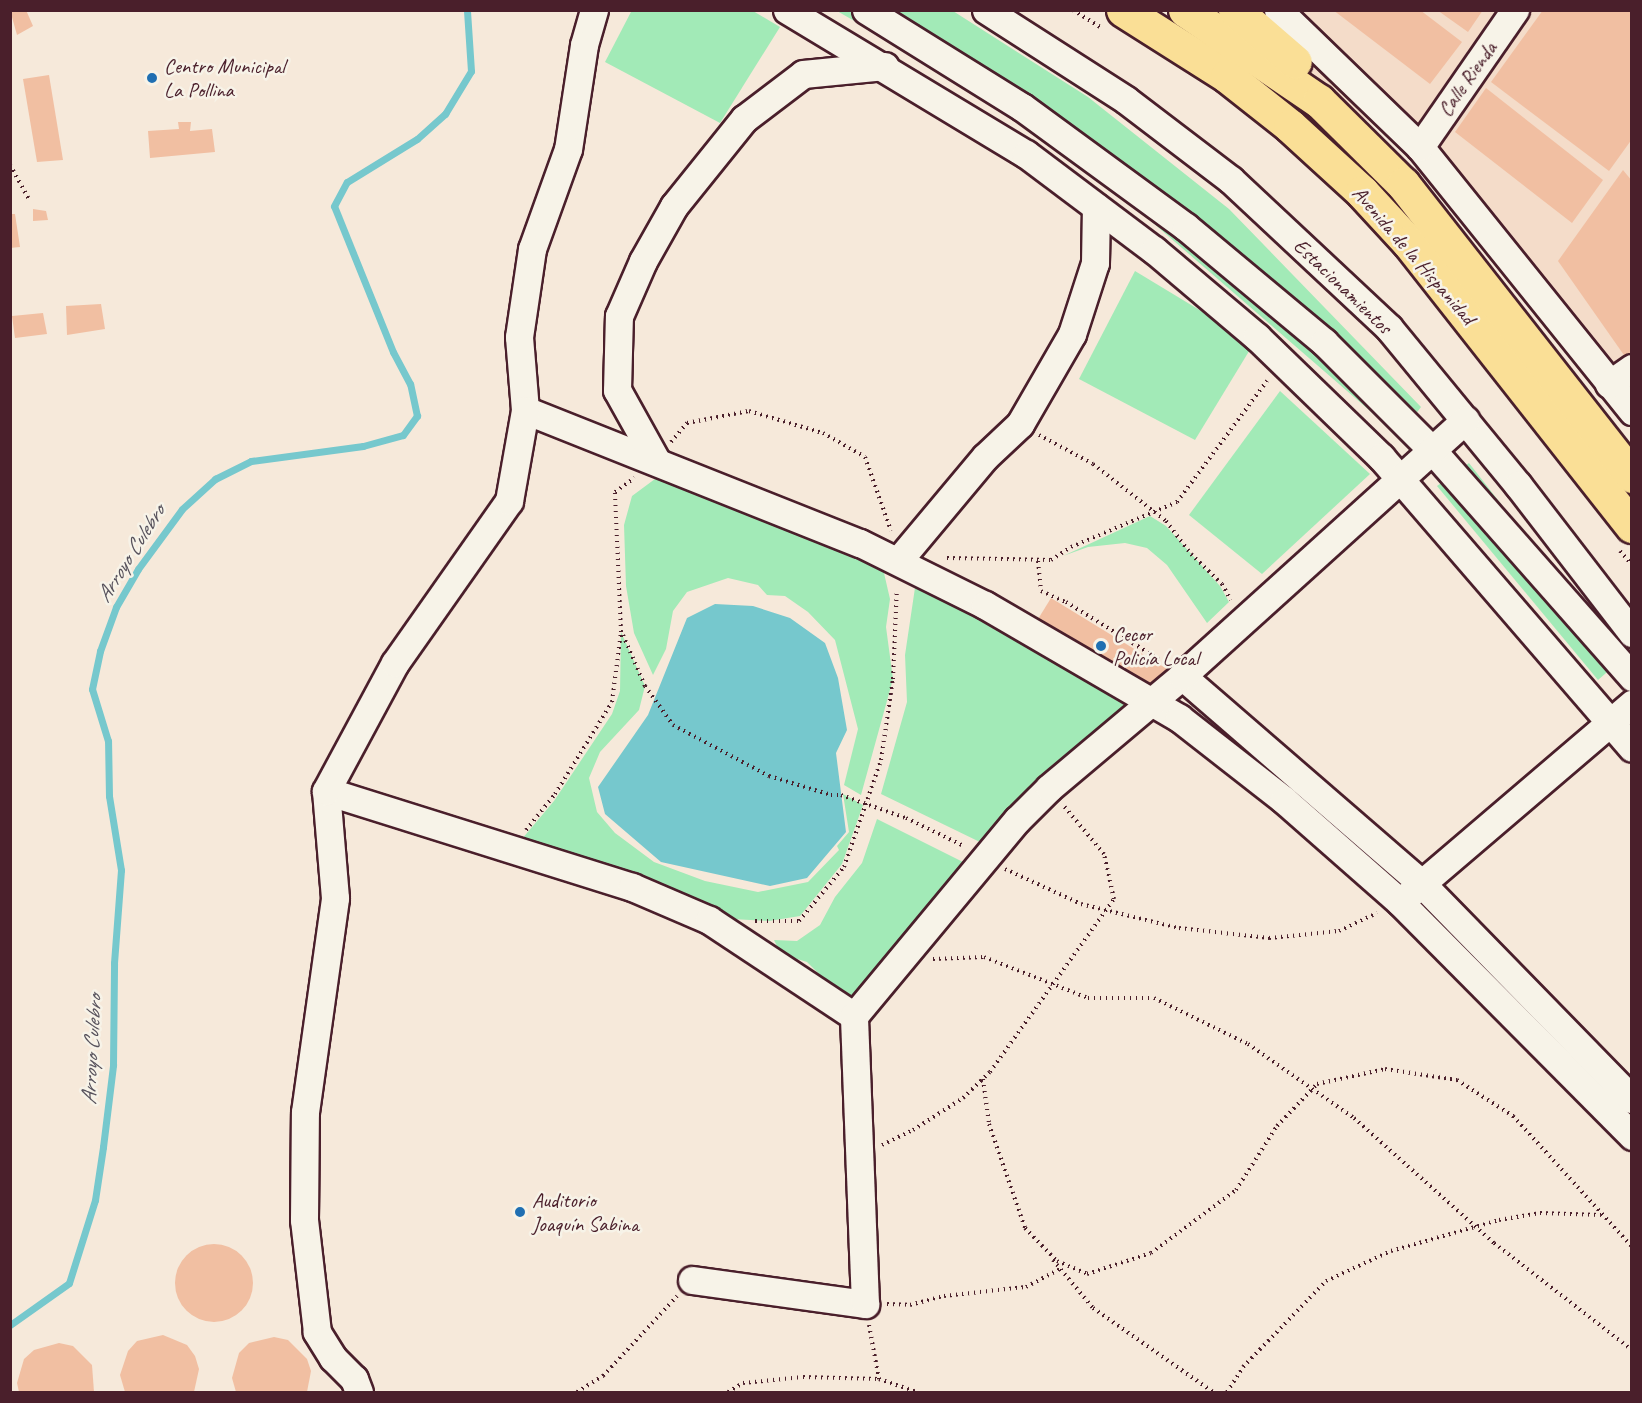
<!DOCTYPE html>
<html>
<head>
<meta charset="utf-8">
<style>
	body { margin:0 }
	#map { position:relative; width:1642px; height:1403px; overflow:hidden; background:#f6e9da; font-family:Caveat,sans-serif }
	div>[style] { position:absolute }
	[style*='--x'] { left:calc(var(--x)*1px); top:calc(var(--y)*1px); width:calc(var(--w)*1px); rotate:calc(var(--a)*1deg) }
	.built>* { inset:0; background:#f4dcc9 }
	.green>* { inset:0; background:#a2eab7 }
	.water>* { inset:0; background:#76c8cd }
	.stream>* { height:7px; margin:-3.5px; padding:0 3.5px; transform-origin:3.5px; border-radius:3.5px; background:#76c8cd }
	.building>* { inset:0; background:#f1bfa2 }
	.round { border-radius:50% }
	.path>* { height:4px; margin-top:-2px; transform-origin:0; background:repeating-linear-gradient(90deg,#4a1f2b 0 1.5px,transparent 0 6px) }
	.roads { filter:drop-shadow(2px 0 #4a1f2b) drop-shadow(-2px 0 #4a1f2b) drop-shadow(0 2px #4a1f2b) drop-shadow(0 -2px #4a1f2b) }
	.minor>* { height:27px; margin:-13.5px; padding:0 13.5px; transform-origin:13.5px; border-radius:13.5px; background:#f7f3e8 }
	.major>* { height:33px; margin:-16.5px; padding:0 16.5px; transform-origin:16.5px; border-radius:16.5px; background:#fadf96 }
	.dots>* { width:16px; height:16px; translate:-50% -50%; box-sizing:border-box; border:3px solid #f7f3e8; border-radius:50% }
	span { translate:-50% -50%; white-space:nowrap; text-align:center; line-height:1.15; -webkit-text-stroke:5px #f7f3e8; paint-order:stroke }
	.poi-label { font-size:21px; color:#4a1f2b }
	.left { translate:0 -50%; text-align:left }
	.street-label { font-size:21px; color:#4a1f2b }
	.water-label { font-size:22px; color:#57525c; font-style:italic }
	.frame { position:absolute; inset:0; border:12px solid #4a1f2b; pointer-events:none }
</style>
</head>
<body>
<div id="map">
	<div class="built">
		<i style="clip-path:polygon(1221px 11px,1631px 11px,1631px 429px,1405px 149px)"></i>
	</div>
	<div class="green">
		<i style="clip-path:polygon(632px 10px,753px 11px,780px 27px,720px 123px,605px 62px)"></i>
		<i style="clip-path:polygon(837px 11px,953px 11px,1088px 97px,1229px 209px,1421px 407px,1399px 436px,1047px 131px)"></i>
		<i style="clip-path:polygon(1135px 271px,1254px 343px,1195px 440px,1079px 379px)"></i>
		<i style="clip-path:polygon(1280px 391px,1370px 474px,1262px 574px,1189px 515px)"></i>
		<i style="clip-path:polygon(1469px 463px,1622px 659px,1598px 680px,1437px 486px)"></i>
		<i style="clip-path:polygon(659px 476px,881px 560px,890px 599px,886px 627px,893px 679px,861px 795px,844px 785px,858px 729px,835px 640px,808px 612px,785px 596px,767px 595px,758px 585px,728px 578px,687px 592px,673px 611px,666px 649px,653px 675px,634px 633px,626px 586px,624px 525px,632px 496px)"></i>
		<i style="clip-path:polygon(1150px 516px,1166px 526px,1220px 586px,1229px 602px,1207px 623px,1167px 565px,1147px 548px,1125px 543px,1088px 547px,1063px 556px)"></i>
		<i style="clip-path:polygon(916px 581px,1133px 702px,1053px 765px,984px 844px,881px 794px,907px 702px,905px 655px)"></i>
		<i style="clip-path:polygon(621px 632px,645px 686px,639px 710px,600px 752px,589px 778px,597px 812px,615px 833px,654px 862px,705px 881px,758px 892px,808px 882px,839px 850px,837px 846px,849px 832px,843px 794px,863px 805px,842px 864px,800px 916px,769px 921px,714px 918px,516px 846px,554px 801px,612px 714px,620px 691px)"></i>
		<i style="clip-path:polygon(877px 819px,969px 865px,857px 1000px,830px 985px,807px 962px,781px 954px,774px 940px,797px 941px,820px 925px,835px 897px,862px 863px)"></i>
	</div>
	<div class="water">
		<i style="clip-path:polygon(715px 604px,753px 606px,790px 618px,825px 643px,838px 678px,847px 730px,836px 753px,846px 832px,807px 878px,770px 886px,661px 862px,605px 814px,598px 787px,648px 715px,687px 618px)"></i>
	</div>
	<div class="stream">
		<i style="--x:10;--y:1325;--w:72;--a:-35.4"></i>
		<i style="--x:69;--y:1283;--w:87;--a:-72.6"></i>
		<i style="--x:95;--y:1200;--w:54;--a:-81.4"></i>
		<i style="--x:103;--y:1147;--w:83;--a:-83"></i>
		<i style="--x:113;--y:1065;--w:102;--a:-89.4"></i>
		<i style="--x:114;--y:963;--w:93;--a:-85.7"></i>
		<i style="--x:121;--y:870;--w:75;--a:-99.2"></i>
		<i style="--x:109;--y:796;--w:55;--a:-91"></i>
		<i style="--x:108;--y:741;--w:54;--a:-107.1"></i>
		<i style="--x:92;--y:689;--w:39;--a:-78"></i>
		<i style="--x:100;--y:651;--w:47;--a:-70"></i>
		<i style="--x:116;--y:607;--w:44;--a:-59.9"></i>
		<i style="--x:138;--y:569;--w:74;--a:-53.7"></i>
		<i style="--x:182;--y:509;--w:45;--a:-42.3"></i>
		<i style="--x:215;--y:479;--w:40;--a:-26.6"></i>
		<i style="--x:251;--y:461;--w:113;--a:-7.6"></i>
		<i style="--x:363;--y:446;--w:41;--a:-15.4"></i>
		<i style="--x:403;--y:435;--w:24;--a:-54"></i>
		<i style="--x:417;--y:416;--w:33;--a:-102"></i>
		<i style="--x:410;--y:384;--w:36;--a:-118"></i>
		<i style="--x:393;--y:352;--w:157;--a:-112"></i>
		<i style="--x:334;--y:206;--w:27;--a:-62"></i>
		<i style="--x:347;--y:182;--w:82;--a:-31.6"></i>
		<i style="--x:417;--y:139;--w:38;--a:-42"></i>
		<i style="--x:445;--y:114;--w:50;--a:-58.8"></i>
		<i style="--x:471;--y:71;--w:61;--a:-93.8"></i>
	</div>
	<div class="building">
		<i style="clip-path:polygon(10px 10px,26px 10px,33px 26px,17px 35px)"></i>
		<i style="clip-path:polygon(1333px 10px,1420px 10px,1462px 42px,1430px 84px)"></i>
		<i style="clip-path:polygon(1437px 10px,1483px 10px,1468px 32px)"></i>
		<i style="clip-path:polygon(1543px 10px,1632px 10px,1632px 139px,1609px 171px,1491px 82px)"></i>
		<i style="clip-path:polygon(49px 75px,63px 160px,37px 162px,23px 79px)"></i>
		<i style="clip-path:polygon(1486px 88px,1603px 180px,1572px 223px,1455px 132px)"></i>
		<i style="clip-path:polygon(178px 122px,191px 122px,190px 131px,212px 129px,215px 152px,150px 158px,148px 131px,179px 129px)"></i>
		<i style="clip-path:polygon(1623px 170px,1632px 181px,1632px 354px,1626px 358px,1558px 261px)"></i>
		<i style="clip-path:polygon(33px 209px,46px 211px,48px 220px,33px 221px)"></i>
		<i style="clip-path:polygon(10px 214px,15px 214px,20px 247px,10px 248px)"></i>
		<i style="clip-path:polygon(101px 304px,105px 329px,67px 335px,66px 306px)"></i>
		<i style="clip-path:polygon(43px 313px,47px 334px,15px 338px,12px 316px)"></i>
		<i style="clip-path:polygon(1051px 598px,1167px 669px,1148px 694px,1035px 624px)"></i>
		<i class="round" style="left:175px;top:1244px;width:78px;height:78px"></i>
		<i style="clip-path:polygon(163px 1335px,187px 1345px,195px 1356px,199px 1369px,194px 1392px,125px 1392px,120px 1375px,128px 1351px,137px 1341px)"></i>
		<i style="clip-path:polygon(274px 1337px,288px 1340px,307px 1359px,311px 1371px,307px 1392px,236px 1392px,232px 1378px,239px 1353px,249px 1343px)"></i>
		<i style="clip-path:polygon(59px 1343px,73px 1346px,92px 1365px,94px 1392px,19px 1392px,17px 1383px,24px 1359px,34px 1350px)"></i>
	</div>
	<div class="path">
		<i style="--x:1073;--y:10;--w:32;--a:32"></i>
		<i style="--x:10;--y:165;--w:38;--a:61"></i>
		<i style="--x:1039;--y:435;--w:61;--a:28.2"></i>
		<i style="--x:1093;--y:464;--w:93;--a:38"></i>
		<i style="--x:1166;--y:521;--w:41;--a:52.9"></i>
		<i style="--x:1191;--y:554;--w:43;--a:44.1"></i>
		<i style="--x:1222;--y:584;--w:18;--a:61"></i>
		<i style="--x:671;--y:442;--w:25;--a:-50"></i>
		<i style="--x:687;--y:423;--w:63;--a:-11"></i>
		<i style="--x:749;--y:411;--w:77;--a:16.6"></i>
		<i style="--x:823;--y:433;--w:48;--a:29.7"></i>
		<i style="--x:865;--y:457;--w:78;--a:70.6"></i>
		<i style="--x:1620;--y:551;--w:18;--a:49"></i>
		<i style="--x:947;--y:558;--w:104;--a:1.1"></i>
		<i style="--x:1051;--y:560;--w:24;--a:-33"></i>
		<i style="--x:1071;--y:547;--w:115;--a:-23"></i>
		<i style="--x:1177;--y:502;--w:151;--a:-53.4"></i>
		<i style="--x:1038;--y:561;--w:30;--a:84"></i>
		<i style="--x:1041;--y:591;--w:27;--a:24"></i>
		<i style="--x:1066;--y:602;--w:113;--a:31.6"></i>
		<i style="--x:623;--y:635;--w:56;--a:66.7"></i>
		<i style="--x:645;--y:686;--w:48;--a:54.3"></i>
		<i style="--x:673;--y:725;--w:109;--a:28"></i>
		<i style="--x:769;--y:776;--w:65;--a:17"></i>
		<i style="--x:831;--y:795;--w:10;--a:0"></i>
		<i style="--x:841;--y:795;--w:69;--a:19.5"></i>
		<i style="--x:906;--y:818;--w:64;--a:25.8"></i>
		<i style="--x:526;--y:830;--w:46;--a:-51.1"></i>
		<i style="--x:555;--y:794;--w:108;--a:-58.2"></i>
		<i style="--x:612;--y:702;--w:71;--a:-82.7"></i>
		<i style="--x:621;--y:632;--w:140;--a:-92.5"></i>
		<i style="--x:615;--y:492;--w:24;--a:-36"></i>
		<i style="--x:1005;--y:869;--w:84;--a:24.7"></i>
		<i style="--x:1081;--y:904;--w:101;--a:13.8"></i>
		<i style="--x:1179;--y:928;--w:91;--a:6.3"></i>
		<i style="--x:1269;--y:938;--w:70;--a:-5.7"></i>
		<i style="--x:1339;--y:931;--w:42;--a:-25.3"></i>
		<i style="--x:755;--y:921;--w:44;--a:0"></i>
		<i style="--x:799;--y:921;--w:70;--a:-50.2"></i>
		<i style="--x:844;--y:867;--w:113;--a:-70.9"></i>
		<i style="--x:881;--y:760;--w:82;--a:-81.6"></i>
		<i style="--x:893;--y:679;--w:90;--a:-87.5"></i>
		<i style="--x:933;--y:959;--w:51;--a:-2.2"></i>
		<i style="--x:984;--y:957;--w:112;--a:21.5"></i>
		<i style="--x:1088;--y:998;--w:66;--a:0"></i>
		<i style="--x:1154;--y:998;--w:105;--a:26.1"></i>
		<i style="--x:1248;--y:1044;--w:129;--a:34.9"></i>
		<i style="--x:1354;--y:1118;--w:188;--a:41.8"></i>
		<i style="--x:1494;--y:1243;--w:175;--a:37.8"></i>
		<i style="--x:983;--y:1079;--w:45;--a:82.4"></i>
		<i style="--x:989;--y:1124;--w:110;--a:70.9"></i>
		<i style="--x:1025;--y:1228;--w:46;--a:45.9"></i>
		<i style="--x:1057;--y:1261;--w:33;--a:23"></i>
		<i style="--x:1087;--y:1274;--w:67;--a:-18.2"></i>
		<i style="--x:1151;--y:1253;--w:106;--a:-36.5"></i>
		<i style="--x:1236;--y:1190;--w:76;--a:-57.4"></i>
		<i style="--x:1277;--y:1126;--w:58;--a:-46.4"></i>
		<i style="--x:1317;--y:1084;--w:70;--a:-12.4"></i>
		<i style="--x:1385;--y:1069;--w:73;--a:8.7"></i>
		<i style="--x:1457;--y:1080;--w:67;--a:32.7"></i>
		<i style="--x:1513;--y:1116;--w:177;--a:47.7"></i>
		<i style="--x:882;--y:1145;--w:34;--a:-26"></i>
		<i style="--x:913;--y:1130;--w:59;--a:-32.6"></i>
		<i style="--x:963;--y:1098;--w:37;--a:-44"></i>
		<i style="--x:990;--y:1072;--w:213;--a:-54.4"></i>
		<i style="--x:1114;--y:899;--w:46;--a:-102.5"></i>
		<i style="--x:1104;--y:854;--w:64;--a:-129.9"></i>
		<i style="--x:1053;--y:1260;--w:62;--a:50.2"></i>
		<i style="--x:1093;--y:1308;--w:146;--a:35"></i>
		<i style="--x:887;--y:1304;--w:23;--a:2"></i>
		<i style="--x:910;--y:1305;--w:35;--a:-15"></i>
		<i style="--x:944;--y:1296;--w:82;--a:-6.3"></i>
		<i style="--x:1026;--y:1287;--w:38;--a:-28"></i>
		<i style="--x:869;--y:1325;--w:55;--a:79.5"></i>
		<i style="--x:577;--y:1392;--w:31;--a:-32"></i>
		<i style="--x:603;--y:1376;--w:109;--a:-47.2"></i>
		<i style="--x:728;--y:1392;--w:17;--a:-31"></i>
		<i style="--x:743;--y:1383;--w:60;--a:-5.7"></i>
		<i style="--x:803;--y:1377;--w:76;--a:1.5"></i>
		<i style="--x:879;--y:1379;--w:40;--a:18.9"></i>
		<i style="--x:1227;--y:1392;--w:30;--a:-57"></i>
		<i style="--x:1243;--y:1367;--w:120;--a:-46"></i>
		<i style="--x:1326;--y:1281;--w:72;--a:-24.8"></i>
		<i style="--x:1391;--y:1251;--w:112;--a:-16"></i>
		<i style="--x:1499;--y:1220;--w:42;--a:-9.7"></i>
		<i style="--x:1540;--y:1213;--w:61;--a:1.9"></i>
	</div>
	<div class="roads">
		<div class="minor">
			<i style="--x:594;--y:10;--w:36;--a:106"></i>
			<i style="--x:584;--y:45;--w:105;--a:98.7"></i>
			<i style="--x:568;--y:149;--w:106;--a:109.8"></i>
			<i style="--x:532;--y:249;--w:89;--a:98.4"></i>
			<i style="--x:519;--y:337;--w:73;--a:85.3"></i>
			<i style="--x:525;--y:410;--w:360;--a:21.7"></i>
			<i style="--x:860;--y:543;--w:140;--a:26.4"></i>
			<i style="--x:985;--y:605;--w:225;--a:30.2"></i>
			<i style="--x:1179;--y:718;--w:133;--a:38"></i>
			<i style="--x:1284;--y:800;--w:154;--a:41.3"></i>
			<i style="--x:1400;--y:902;--w:330;--a:45.2"></i>
			<i style="--x:787;--y:10;--w:279;--a:31.1"></i>
			<i style="--x:1026;--y:154;--w:160;--a:36.9"></i>
			<i style="--x:1154;--y:250;--w:135;--a:40.2"></i>
			<i style="--x:1257;--y:337;--w:173;--a:44.1"></i>
			<i style="--x:1381;--y:457;--w:384;--a:49.2"></i>
			<i style="--x:866;--y:10;--w:184;--a:31.9"></i>
			<i style="--x:1022;--y:107;--w:203;--a:36.2"></i>
			<i style="--x:1186;--y:227;--w:180;--a:39.8"></i>
			<i style="--x:1324;--y:342;--w:153;--a:45"></i>
			<i style="--x:1432;--y:450;--w:303;--a:48.6"></i>
			<i style="--x:986;--y:10;--w:166;--a:32.7"></i>
			<i style="--x:1126;--y:100;--w:132;--a:37.3"></i>
			<i style="--x:1231;--y:180;--w:216;--a:43.1"></i>
			<i style="--x:1389;--y:328;--w:203;--a:50.6"></i>
			<i style="--x:1518;--y:485;--w:187;--a:52.4"></i>
			<i style="--x:1278;--y:10;--w:197;--a:44"></i>
			<i style="--x:1420;--y:147;--w:339;--a:51.2"></i>
			<i style="--x:1420;--y:147;--w:167;--a:-55.3"></i>
			<i style="--x:1609;--y:384;--w:28;--a:-35"></i>
			<i style="--x:656;--y:460;--w:80;--a:-119.1"></i>
			<i style="--x:617;--y:390;--w:74;--a:-88.5"></i>
			<i style="--x:619;--y:316;--w:60;--a:-66.4"></i>
			<i style="--x:643;--y:261;--w:63;--a:-60.6"></i>
			<i style="--x:674;--y:206;--w:112;--a:-51.2"></i>
			<i style="--x:744;--y:119;--w:74;--a:-37.3"></i>
			<i style="--x:803;--y:74;--w:82;--a:-5.6"></i>
			<i style="--x:898;--y:561;--w:136;--a:-50.1"></i>
			<i style="--x:985;--y:457;--w:48;--a:-43.3"></i>
			<i style="--x:1020;--y:424;--w:104;--a:-60"></i>
			<i style="--x:1072;--y:334;--w:75;--a:-72.1"></i>
			<i style="--x:1095;--y:263;--w:56;--a:-89"></i>
			<i style="--x:1182;--y:676;--w:318;--a:40.9"></i>
			<i style="--x:1422;--y:884;--w:301;--a:45.7"></i>
			<i style="--x:326;--y:791;--w:321;--a:17.4"></i>
			<i style="--x:632;--y:887;--w:84;--a:23.2"></i>
			<i style="--x:709;--y:920;--w:174;--a:33.5"></i>
			<i style="--x:1407;--y:896;--w:296;--a:-40.5"></i>
			<i style="--x:692;--y:1280;--w:175;--a:7.9"></i>
			<i style="--x:865;--y:1304;--w:288;--a:-92.2"></i>
			<i style="--x:854;--y:1016;--w:255;--a:-50.3"></i>
			<i style="--x:1017;--y:820;--w:45;--a:-45"></i>
			<i style="--x:1049;--y:788;--w:174;--a:-40.1"></i>
			<i style="--x:1182;--y:676;--w:382;--a:-42.1"></i>
			<i style="--x:359;--y:1392;--w:14;--a:-111"></i>
			<i style="--x:354;--y:1379;--w:30;--a:-135"></i>
			<i style="--x:333;--y:1358;--w:31;--a:-122"></i>
			<i style="--x:317;--y:1332;--w:113;--a:-96.6"></i>
			<i style="--x:304;--y:1220;--w:108;--a:-89.5"></i>
			<i style="--x:305;--y:1112;--w:216;--a:-82"></i>
			<i style="--x:335;--y:898;--w:107;--a:-94.8"></i>
			<i style="--x:326;--y:791;--w:145;--a:-61.7"></i>
			<i style="--x:395;--y:663;--w:198;--a:-54.9"></i>
			<i style="--x:509;--y:501;--w:92;--a:-80"></i>
		</div>
		<div class="major">
			<i style="--x:1123;--y:10;--w:123;--a:32.4"></i>
			<i style="--x:1227;--y:76;--w:80;--a:38.4"></i>
			<i style="--x:1290;--y:126;--w:98;--a:42.5"></i>
			<i style="--x:1362;--y:192;--w:69;--a:47.3"></i>
			<i style="--x:1409;--y:243;--w:360;--a:51.8"></i>
			<i style="--x:1185;--y:10;--w:162;--a:34.2"></i>
			<i style="--x:1319;--y:101;--w:118;--a:44.7"></i>
			<i style="--x:1403;--y:184;--w:371;--a:51.9"></i>
			<i style="--x:1235;--y:10;--w:79;--a:40.9"></i>
		</div>
	</div>
	<div class="dots">
		<i style="left:152px;top:78px;background:#1f6fb2"></i>
		<i style="left:1101px;top:646px;background:#1f6fb2"></i>
		<i style="left:520px;top:1212px;background:#1f6fb2"></i>
	</div>
	<div class="poi-label">
		<span class="left" style="left:164px;top:78px">Centro Municipal<br>La Pollina</span>
		<span class="left" style="left:1113px;top:646px">Cecor<br>Policía Local</span>
		<span class="left" style="left:532px;top:1212px">Auditorio<br>Joaquín Sabina</span>
	</div>
	<div class="street-label">
		<span style="left:1467px;top:79px;rotate:-55deg">Calle Rienda</span>
		<span style="left:1414px;top:255px;rotate:49deg">Avenida de la Hispanidad</span>
		<span style="left:1343px;top:286px;rotate:44deg">Estacionamientos</span>
	</div>
	<div class="water-label">
		<span style="left:131px;top:554px;rotate:-58deg">Arroyo Culebro</span>
		<span style="left:92px;top:1050px;rotate:-87deg">Arroyo Culebro</span>
	</div>
	<div class="frame"></div>
</div>
</body>
</html>
